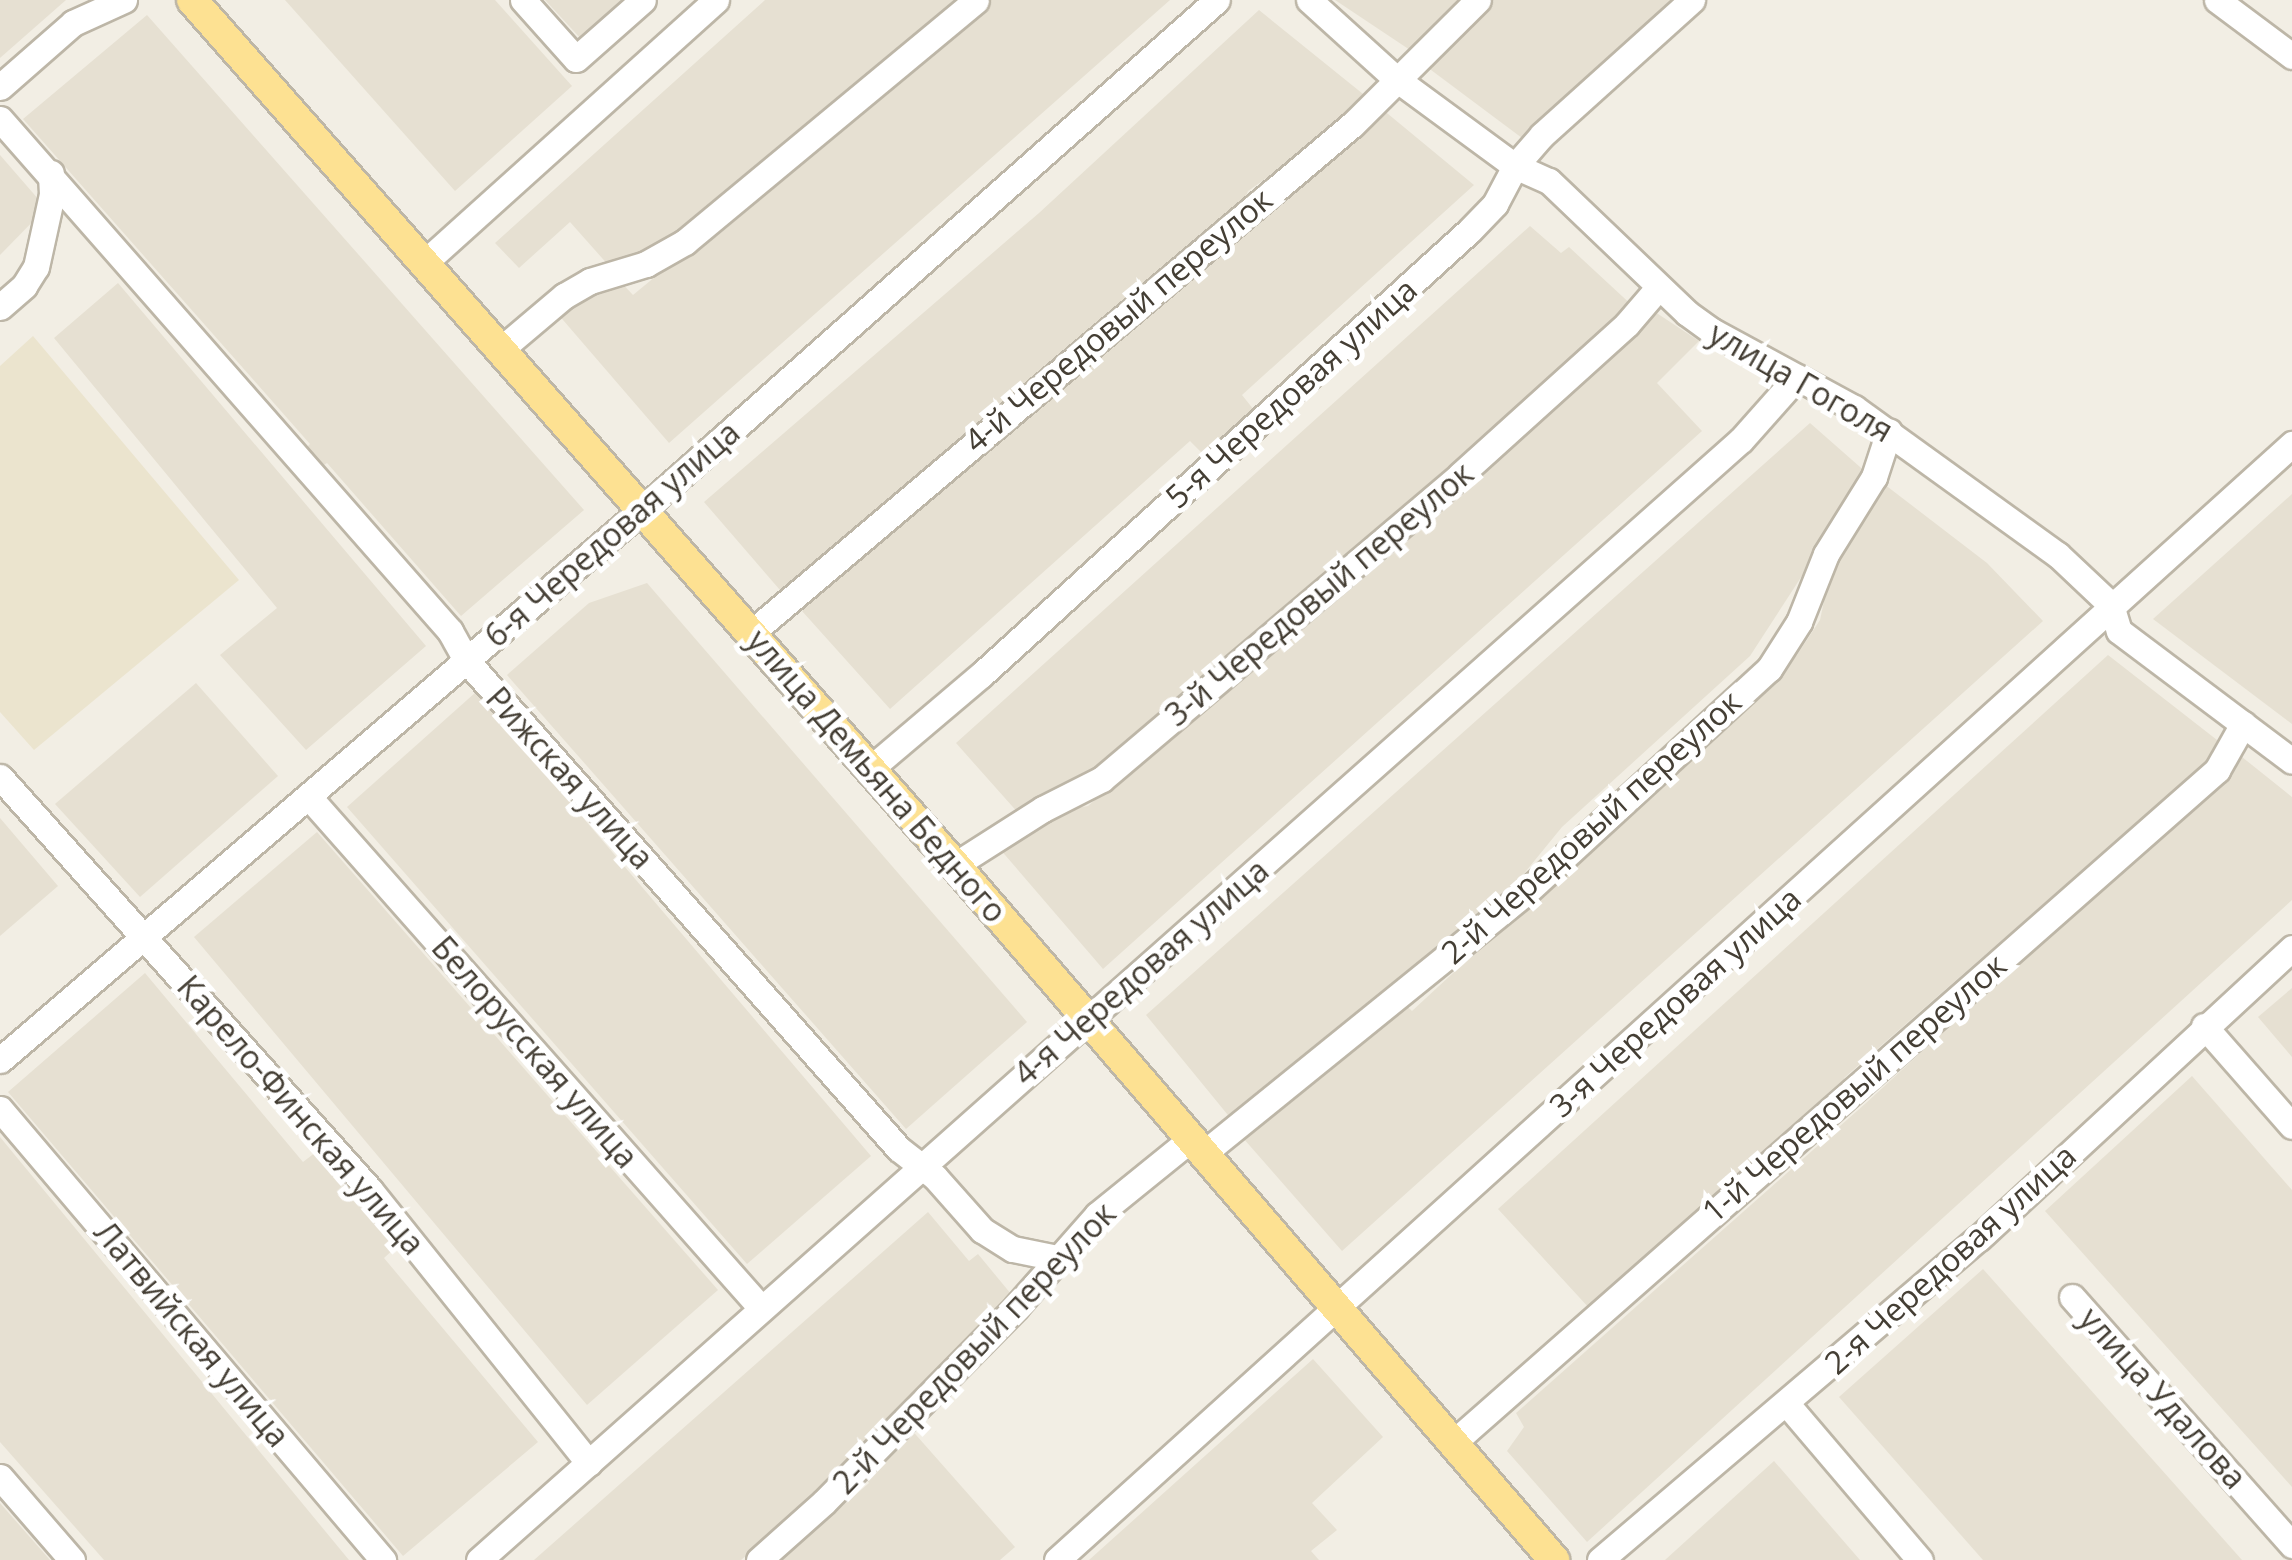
<!DOCTYPE html>
<html>
<head>
<meta charset="utf-8">
<style>
	body { margin:0 }
	#map { position:relative; width:2292px; height:1560px; overflow:hidden; background:#f2eee4; font-family:"Open Sans",sans-serif }
	div>[style] { position:absolute }
	[style*='--x'] { left:calc(var(--x)*1px); top:calc(var(--y)*1px); width:calc(var(--w)*1px); rotate:calc(var(--a)*1deg) }
	.residential>* { inset:0; background:#e6e0d2 }
	.education>* { inset:0; background:#ebe4ce }
	.roads { filter:drop-shadow(2px 0 #bdb6a7) drop-shadow(-2px 0 #bdb6a7) drop-shadow(0 2px #bdb6a7) drop-shadow(0 -2px #bdb6a7) }
	.minor>* { height:25px; margin:-12.5px; padding:0 12.5px; transform-origin:12.5px; border-radius:12.5px; background:#fff }
	.major>* { height:30px; margin:-15px; padding:0 15px; transform-origin:15px; border-radius:15px; background:#fde192 }
	span { translate:-50% -50%; white-space:nowrap; text-align:center; line-height:1.15; -webkit-text-stroke:10px #fff; paint-order:stroke }
	.street-label { font-size:32px; color:#443e34 }
</style>
</head>
<body>
<div id="map">
	<div class="residential">
		<i style="clip-path:polygon(0 0,66px 0,0 58px)"></i>
		<i style="clip-path:polygon(285px 0,495px 0,572px 86px,455px 191px)"></i>
		<i style="clip-path:polygon(545px 0,625px 0,582px 40px)"></i>
		<i style="clip-path:polygon(765px 0,956px 0,667px 240px,610px 267px,570px 222px,519px 268px,495px 243px)"></i>
		<i style="clip-path:polygon(990px 0,1170px 0,669px 443px,557px 313px,618px 279px,633px 295px,684px 253px,688px 256px,713px 234px,716px 237px,925px 61px)"></i>
		<i style="clip-path:polygon(1335px 0,1462px 0,1410px 50px)"></i>
		<i style="clip-path:polygon(1492px 0,1678px 0,1522px 138px,1423px 64px)"></i>
		<i style="clip-path:polygon(1259px 10px,1368px 98px,1346px 123px,1248px 191px,1243px 204px,1195px 247px,1160px 270px,786px 597px,704px 502px,1039px 213px)"></i>
		<i style="clip-path:polygon(147px 15px,584px 510px,461px 616px,327px 463px,321px 467px,305px 449px,310px 444px,23px 119px)"></i>
		<i style="clip-path:polygon(1376px 104px,1474px 185px,1242px 395px,1254px 410px,1204px 455px,1190px 441px,890px 709px,802px 611px)"></i>
		<i style="clip-path:polygon(0 155px,46px 208px,0 255px)"></i>
		<i style="clip-path:polygon(1530px 226px,1561px 253px,1569px 247px,1636px 309px,1577px 352px,1246px 647px,1092px 770px,1019px 814px,956px 743px)"></i>
		<i style="clip-path:polygon(118px 283px,426px 646px,306px 750px,220px 655px,277px 608px,54px 338px)"></i>
		<i style="clip-path:polygon(1649px 308px,1699px 341px,1657px 383px,1702px 431px,1103px 969px,999px 848px,1045px 814px,1088px 806px,1593px 364px)"></i>
		<i style="clip-path:polygon(1810px 423px,1868px 474px,1750px 656px,1562px 827px,1522px 876px,1232px 1120px,1146px 1015px)"></i>
		<i style="clip-path:polygon(1884px 484px,1987px 563px,2043px 621px,1342px 1251px,1243px 1138px,1406px 1005px,1412px 1011px,1797px 655px,1820px 620px,1833px 558px)"></i>
		<i style="clip-path:polygon(2292px 494px,2292px 724px,2153px 619px)"></i>
		<i style="clip-path:polygon(647px 583px,1027px 1022px,906px 1129px,507px 675px,589px 603px)"></i>
		<i style="clip-path:polygon(2108px 655px,2226px 747px,2158px 812px,2153px 808px,1844px 1078px,1847px 1083px,1590px 1309px,1498px 1209px)"></i>
		<i style="clip-path:polygon(196px 683px,278px 776px,140px 897px,55px 804px)"></i>
		<i style="clip-path:polygon(476px 692px,871px 1156px,747px 1264px,347px 807px)"></i>
		<i style="clip-path:polygon(2242px 757px,2292px 797px,2292px 900px,1587px 1542px,1507px 1451px,1524px 1427px,1516px 1413px,1866px 1103px)"></i>
		<i style="clip-path:polygon(0 818px,58px 886px,0 936px)"></i>
		<i style="clip-path:polygon(317px 832px,718px 1290px,587px 1405px,194px 937px)"></i>
		<i style="clip-path:polygon(145px 973px,303px 1162px,316px 1152px,396px 1247px,384px 1258px,538px 1442px,403px 1556px,8px 1092px)"></i>
		<i style="clip-path:polygon(2292px 988px,2292px 1057px,2258px 1017px)"></i>
		<i style="clip-path:polygon(2192px 1076px,2292px 1190px,2292px 1487px,2045px 1211px)"></i>
		<i style="clip-path:polygon(0 1137px,349px 1560px,104px 1560px,0 1442px)"></i>
		<i style="clip-path:polygon(928px 1212px,969px 1261px,978px 1254px,1016px 1300px,857px 1460px,741px 1560px,534px 1560px)"></i>
		<i style="clip-path:polygon(1983px 1269px,2242px 1560px,1983px 1560px,1839px 1397px)"></i>
		<i style="clip-path:polygon(1313px 1359px,1383px 1437px,1312px 1503px,1337px 1530px,1311px 1551px,1319px 1560px,1089px 1560px)"></i>
		<i style="clip-path:polygon(909px 1427px,1015px 1547px,1000px 1560px,780px 1560px,869px 1483px,861px 1473px)"></i>
		<i style="clip-path:polygon(1774px 1461px,1860px 1560px,1665px 1560px)"></i>
		<i style="clip-path:polygon(0 1503px,50px 1560px,0 1560px)"></i>
	</div>
	<div class="education">
		<i style="clip-path:polygon(33px 336px,239px 580px,34px 750px,0 712px,0 366px)"></i>
	</div>
	<div class="roads">
		<div class="minor">
			<i style="--x:523;--y:0;--w:79;--a:48.1"></i>
			<i style="--x:576;--y:59;--w:89;--a:-41.4"></i>
			<i style="--x:1309;--y:0;--w:116;--a:42.2"></i>
			<i style="--x:1395;--y:78;--w:149;--a:36.3"></i>
			<i style="--x:1515;--y:166;--w:37;--a:24"></i>
			<i style="--x:1549;--y:181;--w:191;--a:43.7"></i>
			<i style="--x:1687;--y:313;--w:31;--a:36"></i>
			<i style="--x:1712;--y:331;--w:162;--a:28.5"></i>
			<i style="--x:1854;--y:408;--w:251;--a:35.8"></i>
			<i style="--x:2058;--y:555;--w:73;--a:43.3"></i>
			<i style="--x:2111;--y:605;--w:27;--a:73"></i>
			<i style="--x:2119;--y:631;--w:216;--a:36.9"></i>
			<i style="--x:2217;--y:0;--w:94;--a:36.7"></i>
			<i style="--x:0;--y:87;--w:97;--a:-41.2"></i>
			<i style="--x:73;--y:23;--w:56;--a:-24.3"></i>
			<i style="--x:0;--y:119;--w:682;--a:48.69"></i>
			<i style="--x:450;--y:631;--w:33;--a:61"></i>
			<i style="--x:466;--y:660;--w:653;--a:48.48"></i>
			<i style="--x:899;--y:1149;--w:46;--a:37.9"></i>
			<i style="--x:935;--y:1177;--w:71;--a:48.4"></i>
			<i style="--x:982;--y:1230;--w:36;--a:32"></i>
			<i style="--x:1013;--y:1249;--w:45;--a:11.6"></i>
			<i style="--x:424;--y:263;--w:393;--a:-42"></i>
			<i style="--x:0;--y:307;--w:32;--a:-41"></i>
			<i style="--x:24;--y:286;--w:22;--a:-58"></i>
			<i style="--x:36;--y:267;--w:75;--a:-77.6"></i>
			<i style="--x:52;--y:194;--w:21;--a:-93"></i>
			<i style="--x:500;--y:350;--w:84;--a:-40.2"></i>
			<i style="--x:564;--y:296;--w:30;--a:-30"></i>
			<i style="--x:590;--y:281;--w:59;--a:-16.9"></i>
			<i style="--x:646;--y:264;--w:45;--a:-29.4"></i>
			<i style="--x:685;--y:242;--w:378;--a:-39.7"></i>
			<i style="--x:751;--y:633;--w:788;--a:-40.22"></i>
			<i style="--x:1353;--y:124;--w:176;--a:-44.8"></i>
			<i style="--x:870;--y:769;--w:145;--a:-40.3"></i>
			<i style="--x:981;--y:675;--w:661;--a:-42.3"></i>
			<i style="--x:1470;--y:230;--w:36;--a:-46"></i>
			<i style="--x:1495;--y:204;--w:43;--a:-62.2"></i>
			<i style="--x:1515;--y:166;--w:41;--a:-48.9"></i>
			<i style="--x:1542;--y:135;--w:202;--a:-42"></i>
			<i style="--x:0;--y:777;--w:554;--a:48.14"></i>
			<i style="--x:370;--y:1190;--w:350;--a:51.3"></i>
			<i style="--x:308;--y:796;--w:684;--a:48.5"></i>
			<i style="--x:955;--y:865;--w:104;--a:-32.5"></i>
			<i style="--x:1043;--y:809;--w:66;--a:-27"></i>
			<i style="--x:1102;--y:779;--w:470;--a:-40.3"></i>
			<i style="--x:1460;--y:475;--w:225;--a:-42.1"></i>
			<i style="--x:1627;--y:324;--w:46;--a:-49.4"></i>
			<i style="--x:2204;--y:1026;--w:133;--a:48.7"></i>
			<i style="--x:0;--y:1060;--w:847;--a:-40.59"></i>
			<i style="--x:643;--y:509;--w:767;--a:-41.57"></i>
			<i style="--x:0;--y:1109;--w:592;--a:49.66"></i>
			<i style="--x:1204;--y:1153;--w:412;--a:-39"></i>
			<i style="--x:1524;--y:894;--w:333;--a:-42.6"></i>
			<i style="--x:1769;--y:669;--w:56;--a:-57.4"></i>
			<i style="--x:1799;--y:622;--w:73;--a:-68.3"></i>
			<i style="--x:1826;--y:554;--w:91;--a:-58.1"></i>
			<i style="--x:1874;--y:477;--w:48;--a:-71.9"></i>
			<i style="--x:2072;--y:1297;--w:332;--a:48.4"></i>
			<i style="--x:1787;--y:1404;--w:205;--a:49.6"></i>
			<i style="--x:1454;--y:1442;--w:1017;--a:-41.37"></i>
			<i style="--x:2217;--y:770;--w:53;--a:-60.5"></i>
			<i style="--x:0;--y:1477;--w:110;--a:49.1"></i>
			<i style="--x:479;--y:1560;--w:1687;--a:-41.59"></i>
			<i style="--x:1741;--y:440;--w:84;--a:-48.4"></i>
			<i style="--x:759;--y:1560;--w:87;--a:-41.7"></i>
			<i style="--x:824;--y:1502;--w:274;--a:-45.4"></i>
			<i style="--x:1016;--y:1307;--w:123;--a:-48.6"></i>
			<i style="--x:1097;--y:1215;--w:122;--a:-39"></i>
			<i style="--x:1057;--y:1560;--w:1665;--a:-42.1"></i>
			<i style="--x:1600;--y:1560;--w:497;--a:-40.4"></i>
			<i style="--x:1979;--y:1238;--w:427;--a:-42.8"></i>
		</div>
		<div class="major">
			<i style="--x:192;--y:0;--w:1153;--a:48.59"></i>
			<i style="--x:955;--y:865;--w:918;--a:49.24"></i>
		</div>
	</div>
	<div class="street-label">
		<span style="left:1118px;top:320px;rotate:-40deg">4-й Чередовый переулок</span>
		<span style="left:1801px;top:382px;rotate:30deg">улица Гоголя</span>
		<span style="left:1291px;top:393px;rotate:-42deg">5-я Чередовая улица</span>
		<span style="left:612px;top:534px;rotate:-41deg">6-я Чередовая улица</span>
		<span style="left:1319px;top:594px;rotate:-40deg">3-й Чередовый переулок</span>
		<span style="left:877px;top:776px;rotate:49deg">улица Демьяна Бедного</span>
		<span style="left:570px;top:778px;rotate:48deg">Рижская улица</span>
		<span style="left:1591px;top:827px;rotate:-42deg">2-й Чередовый переулок</span>
		<span style="left:1141px;top:972px;rotate:-41deg">4-я Чередовая улица</span>
		<span style="left:1675px;top:1002px;rotate:-42deg">3-я Чередовая улица</span>
		<span style="left:535px;top:1052px;rotate:49deg">Белорусская улица</span>
		<span style="left:1854px;top:1088px;rotate:-41deg">1-й Чередовый переулок</span>
		<span style="left:301px;top:1115px;rotate:49deg">Карело-Финская улица</span>
		<span style="left:1950px;top:1259px;rotate:-42deg">2-я Чередовая улица</span>
		<span style="left:192px;top:1334px;rotate:50deg">Латвийская улица</span>
		<span style="left:974px;top:1348px;rotate:-46deg">2-й Чередовый переулок</span>
		<span style="left:2163px;top:1398px;rotate:48deg">улица Удалова</span>
	</div>
</div>
</body>
</html>
